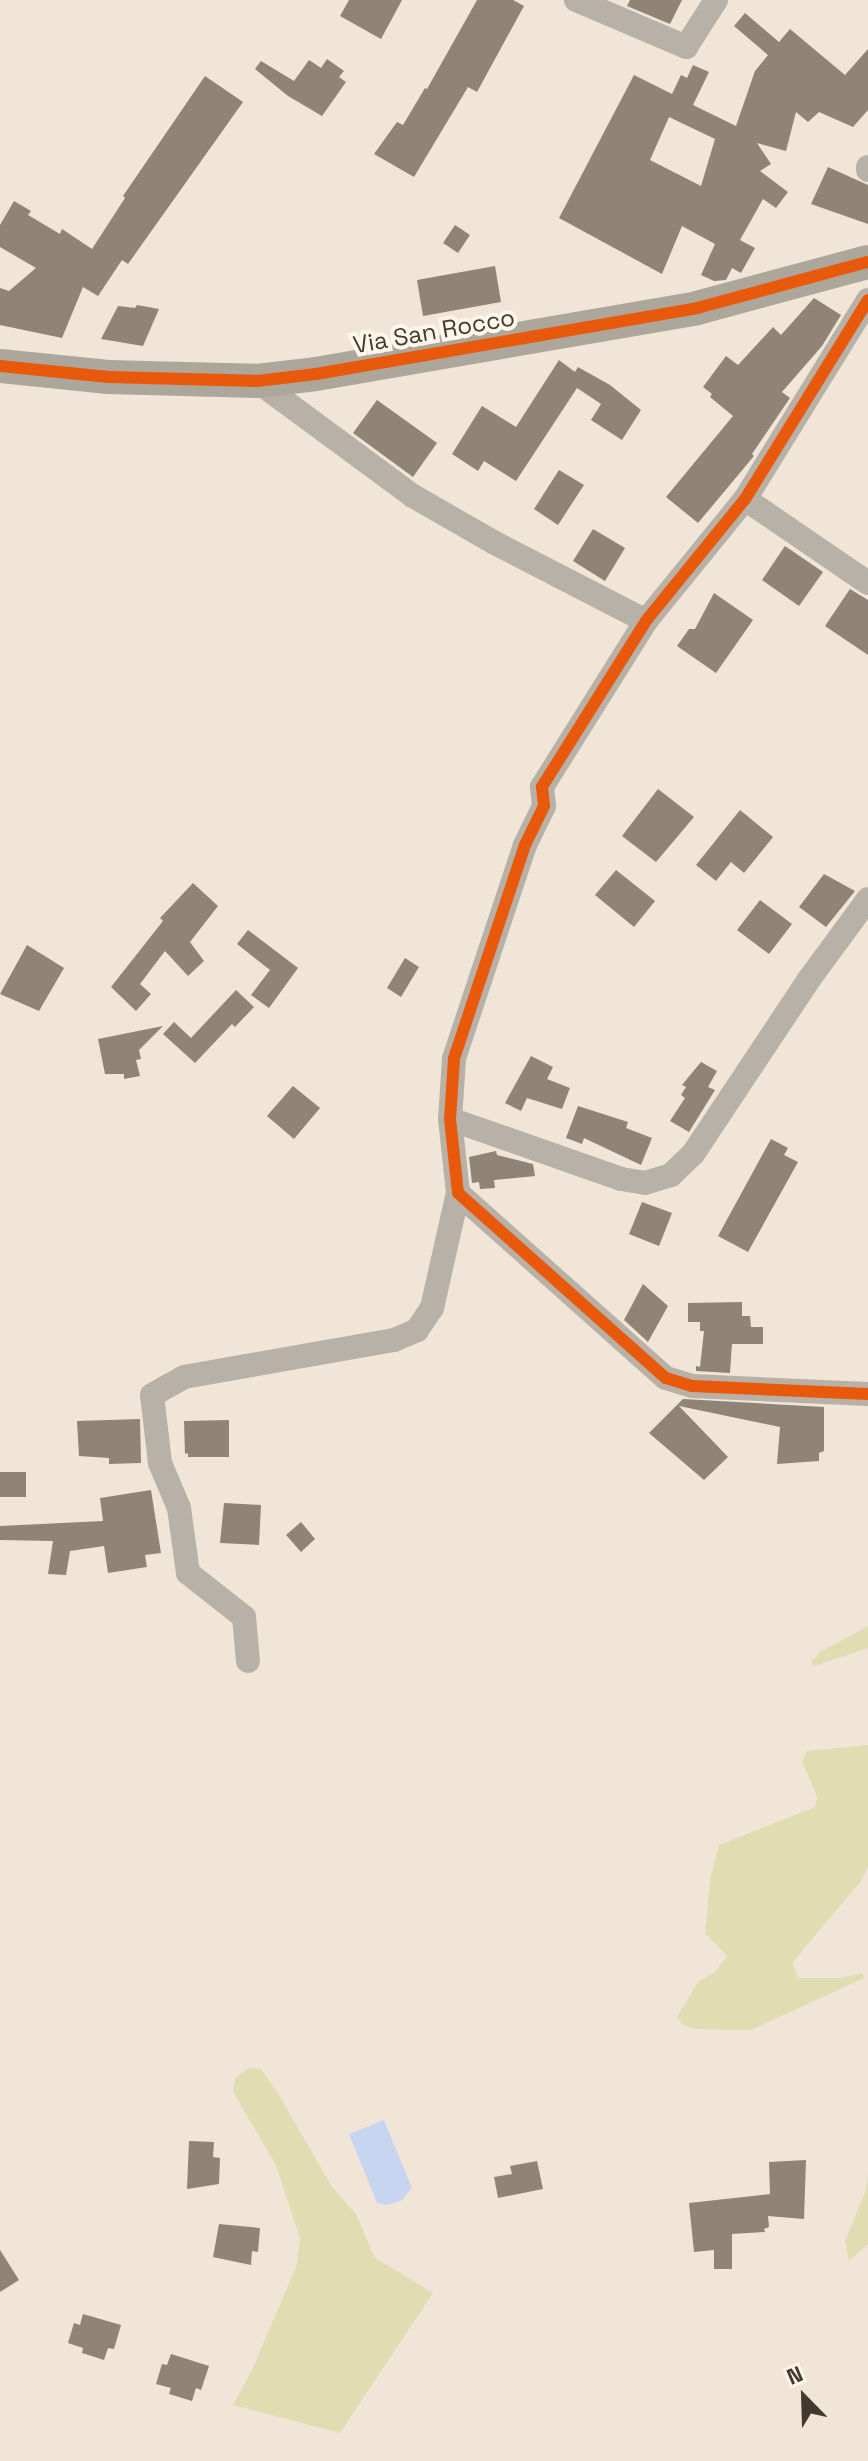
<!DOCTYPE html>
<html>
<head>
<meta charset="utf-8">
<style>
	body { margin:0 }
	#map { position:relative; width:868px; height:2461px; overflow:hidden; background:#f0e5d6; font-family:"Space Grotesk",sans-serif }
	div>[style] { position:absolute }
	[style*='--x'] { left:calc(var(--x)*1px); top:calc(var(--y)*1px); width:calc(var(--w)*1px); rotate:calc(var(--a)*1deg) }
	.green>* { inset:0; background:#e0ddb3 }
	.water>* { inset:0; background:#c8d5f1 }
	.building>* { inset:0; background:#8f8475 }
	.street>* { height:24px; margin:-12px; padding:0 12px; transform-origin:12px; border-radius:12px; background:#b8b1a7 }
	.secondary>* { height:34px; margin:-17px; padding:0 17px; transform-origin:17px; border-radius:17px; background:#ada69b }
	.cycleway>* { height:12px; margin:-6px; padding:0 6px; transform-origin:6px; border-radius:6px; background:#e8590c }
	span { translate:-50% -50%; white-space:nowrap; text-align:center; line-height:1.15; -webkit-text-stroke:8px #fef6eb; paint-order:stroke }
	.street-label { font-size:24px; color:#423a2f }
	.north { position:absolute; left:764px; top:2357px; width:80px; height:80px; -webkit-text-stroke:6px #fef6eb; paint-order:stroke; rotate:337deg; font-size:22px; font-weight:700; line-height:32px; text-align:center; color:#423a2f }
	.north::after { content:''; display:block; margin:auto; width:28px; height:36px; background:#423a2f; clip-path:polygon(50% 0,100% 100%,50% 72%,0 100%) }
</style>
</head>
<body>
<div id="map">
	<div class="green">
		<i style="clip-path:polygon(868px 1626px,868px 1648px,814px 1666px,811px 1662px,820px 1652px)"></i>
		<i style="clip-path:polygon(868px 1745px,868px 1866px,861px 1881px,792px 1963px,799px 1978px,842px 1978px,862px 1973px,864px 1978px,751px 2030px,693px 2029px,683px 2025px,677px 2017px,698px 1982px,715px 1972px,727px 1956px,705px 1933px,710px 1880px,719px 1845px,815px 1807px,817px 1797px,802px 1761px,807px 1751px)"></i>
		<i style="clip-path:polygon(249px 2068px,261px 2069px,279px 2095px,332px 2187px,356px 2214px,374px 2257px,433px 2293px,340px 2433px,233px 2405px,252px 2370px,297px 2265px,300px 2238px,276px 2165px,233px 2092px,235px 2078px)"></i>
		<i style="clip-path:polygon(868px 2173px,868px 2244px,849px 2261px,845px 2241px,866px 2190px)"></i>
	</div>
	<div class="water">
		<i style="clip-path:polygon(384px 2120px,412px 2188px,402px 2200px,387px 2205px,377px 2203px,349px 2134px)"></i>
	</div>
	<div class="building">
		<i style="clip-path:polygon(349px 0,402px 0,381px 39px,340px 16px)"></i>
		<i style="clip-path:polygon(477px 0,513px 0,524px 6px,477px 92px,468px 87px,414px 177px,374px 154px,397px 122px,403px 125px,425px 88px,427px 89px)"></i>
		<i style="clip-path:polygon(630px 0,682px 0,670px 24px,627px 6px)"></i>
		<i style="clip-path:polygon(evenodd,745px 13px,779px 42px,790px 29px,845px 75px,868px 49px,868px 110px,853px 127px,819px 112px,808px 122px,796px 112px,786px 151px,757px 143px,771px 164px,760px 171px,788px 192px,776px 208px,763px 199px,740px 240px,755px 248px,741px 273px,732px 268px,726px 280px,714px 281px,701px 275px,715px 244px,682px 226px,662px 274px,559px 218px,634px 75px,672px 94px,681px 75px,687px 78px,693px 65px,709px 72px,693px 105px,736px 126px,755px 71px,768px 55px,734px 26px,745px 13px,669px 117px,715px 139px,701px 186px,650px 160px,669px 117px)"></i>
		<i style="clip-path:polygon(327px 59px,344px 71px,339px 77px,346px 82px,322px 116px,288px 96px,255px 69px,261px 61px,294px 81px,309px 60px,321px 68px)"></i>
		<i style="clip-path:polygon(205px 76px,243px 102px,128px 264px,122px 260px,98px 296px,83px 287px,62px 338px,0 325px,0 288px,9px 291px,36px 268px,0 247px,0 225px,14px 201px,31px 211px,28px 215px,60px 234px,62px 229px,92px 249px,125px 198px,123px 196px)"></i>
		<i style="clip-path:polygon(828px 167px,868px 185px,868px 224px,811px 204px)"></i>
		<i style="clip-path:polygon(455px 225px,470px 235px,458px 253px,443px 243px)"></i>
		<i style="clip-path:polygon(495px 266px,501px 302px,423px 316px,417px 280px)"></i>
		<i style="clip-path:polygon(814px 298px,841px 315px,822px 346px,782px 392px,790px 398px,752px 454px,754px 456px,698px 523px,666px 497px,733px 416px,710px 397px,712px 394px,703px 387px,726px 356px,738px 365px,773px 327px,781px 335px)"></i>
		<i style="clip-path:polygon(137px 305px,159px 309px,143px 346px,101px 339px,118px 306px,135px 308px)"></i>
		<i style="clip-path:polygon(559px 360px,575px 372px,578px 367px,610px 385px,641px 410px,622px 440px,591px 420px,601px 404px,577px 388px,516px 481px,484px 461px,478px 471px,452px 454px,482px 406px,516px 427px)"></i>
		<i style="clip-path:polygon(377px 400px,437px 443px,413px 477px,353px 433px)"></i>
		<i style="clip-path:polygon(559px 470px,584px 485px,558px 525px,534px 509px)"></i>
		<i style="clip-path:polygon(593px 529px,625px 548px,605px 581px,573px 561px)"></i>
		<i style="clip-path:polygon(785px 546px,823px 572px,799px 606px,762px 580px)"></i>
		<i style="clip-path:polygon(850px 589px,868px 600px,868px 655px,825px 626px)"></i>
		<i style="clip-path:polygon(714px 593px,753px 620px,716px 673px,677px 646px,689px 629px,695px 629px)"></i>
		<i style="clip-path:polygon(658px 789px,694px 817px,656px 862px,622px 836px)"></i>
		<i style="clip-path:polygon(740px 810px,773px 837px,744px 873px,731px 862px,716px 881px,696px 865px)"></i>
		<i style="clip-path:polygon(616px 870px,655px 901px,634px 927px,595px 895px)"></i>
		<i style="clip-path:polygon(824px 874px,855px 891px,826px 927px,799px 907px)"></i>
		<i style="clip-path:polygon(193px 883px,218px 906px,190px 942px,204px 961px,188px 976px,165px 951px,140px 984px,151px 994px,136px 1011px,111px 987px,163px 921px,160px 918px)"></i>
		<i style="clip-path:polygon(760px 900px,792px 924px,769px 954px,737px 930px)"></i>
		<i style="clip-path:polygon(248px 930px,298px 968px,269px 1008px,251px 995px,270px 970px,237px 944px)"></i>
		<i style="clip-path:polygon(27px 945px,64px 968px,39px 1011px,0 994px)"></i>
		<i style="clip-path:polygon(405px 958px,419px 967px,401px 997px,387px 988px)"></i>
		<i style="clip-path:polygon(236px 990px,254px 1007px,235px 1027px,232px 1024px,195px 1063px,163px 1034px,174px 1022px,191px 1038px)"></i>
		<i style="clip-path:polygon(163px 1026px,139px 1050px,141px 1059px,136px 1060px,140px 1076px,124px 1079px,124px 1074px,105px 1074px,98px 1039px)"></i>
		<i style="clip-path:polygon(531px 1056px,553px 1067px,547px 1079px,570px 1088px,562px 1109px,527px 1098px,521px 1111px,505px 1103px)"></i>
		<i style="clip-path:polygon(701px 1062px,717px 1071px,708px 1087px,715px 1090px,689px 1132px,670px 1121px,685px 1098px,681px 1095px,686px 1087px,682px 1085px)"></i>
		<i style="clip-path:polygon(293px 1086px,320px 1108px,294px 1139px,267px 1116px)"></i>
		<i style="clip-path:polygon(578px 1106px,628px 1122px,626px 1128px,652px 1138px,641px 1165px,584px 1138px,582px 1144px,566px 1138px)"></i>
		<i style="clip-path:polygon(771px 1139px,788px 1148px,784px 1155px,798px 1162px,748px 1252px,718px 1236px)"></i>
		<i style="clip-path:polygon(496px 1151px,497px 1155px,533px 1164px,535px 1176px,494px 1180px,495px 1188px,480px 1189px,479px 1182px,472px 1183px,469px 1157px)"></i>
		<i style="clip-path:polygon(642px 1202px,672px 1213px,659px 1246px,629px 1234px)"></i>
		<i style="clip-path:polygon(643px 1284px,668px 1306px,648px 1342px,624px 1320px)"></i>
		<i style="clip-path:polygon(742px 1302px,742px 1316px,750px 1316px,751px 1327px,763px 1327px,763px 1344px,732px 1344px,730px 1373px,696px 1371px,696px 1366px,700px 1367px,704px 1331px,700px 1331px,700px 1322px,688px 1322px,688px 1303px)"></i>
		<i style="clip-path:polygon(683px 1399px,824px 1407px,824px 1451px,819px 1453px,819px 1461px,777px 1464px,780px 1427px,679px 1406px,728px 1457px,704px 1480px,649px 1433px)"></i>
		<i style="clip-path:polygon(140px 1419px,141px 1463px,109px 1464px,109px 1458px,79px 1456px,77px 1421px)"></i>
		<i style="clip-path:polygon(229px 1420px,229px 1457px,188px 1457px,188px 1453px,185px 1454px,184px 1421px)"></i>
		<i style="clip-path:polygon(0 1472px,26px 1472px,26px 1497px,0 1497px)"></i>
		<i style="clip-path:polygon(151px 1490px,161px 1553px,145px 1555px,147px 1567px,108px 1573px,104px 1546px,70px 1551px,66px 1575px,48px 1574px,53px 1541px,0 1540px,0 1526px,103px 1521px,100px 1498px)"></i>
		<i style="clip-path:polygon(224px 1503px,261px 1505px,259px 1545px,220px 1543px)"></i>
		<i style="clip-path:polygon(301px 1522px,315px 1539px,301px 1552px,286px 1535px)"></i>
		<i style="clip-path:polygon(189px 2141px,214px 2142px,213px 2157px,220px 2158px,219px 2184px,187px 2189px)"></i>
		<i style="clip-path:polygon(806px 2160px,804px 2219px,768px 2216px,769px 2227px,764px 2229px,765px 2232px,732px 2234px,732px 2269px,714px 2269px,714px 2250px,694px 2252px,689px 2203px,770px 2194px,769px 2162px)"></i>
		<i style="clip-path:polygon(537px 2161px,543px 2189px,498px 2198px,494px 2177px,512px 2174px,510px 2166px)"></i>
		<i style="clip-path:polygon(219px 2224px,260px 2228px,258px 2252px,252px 2251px,251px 2265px,213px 2257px)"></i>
		<i style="clip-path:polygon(0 2250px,19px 2280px,0 2292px)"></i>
		<i style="clip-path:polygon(83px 2314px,121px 2325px,114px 2349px,108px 2348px,104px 2360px,82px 2353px,83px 2348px,68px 2343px,74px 2323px,80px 2325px)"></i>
		<i style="clip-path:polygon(171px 2354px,209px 2366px,201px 2390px,196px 2388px,192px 2401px,169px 2394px,171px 2388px,156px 2384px,162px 2364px,167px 2365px)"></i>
	</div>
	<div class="street">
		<i style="--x:576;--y:0;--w:120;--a:23.1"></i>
		<i style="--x:686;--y:47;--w:56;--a:-57.4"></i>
		<i style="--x:868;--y:167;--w:3;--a:90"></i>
		<i style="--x:868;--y:300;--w:234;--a:121.7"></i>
		<i style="--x:745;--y:499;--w:157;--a:129.1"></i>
		<i style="--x:646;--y:621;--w:196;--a:122.1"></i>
		<i style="--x:542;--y:787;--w:19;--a:84"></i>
		<i style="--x:544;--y:806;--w:43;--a:116"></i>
		<i style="--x:525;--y:845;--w:225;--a:108.4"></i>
		<i style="--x:454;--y:1059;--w:60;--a:93.8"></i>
		<i style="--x:450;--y:1119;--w:74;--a:83.8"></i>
		<i style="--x:458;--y:1193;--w:278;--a:41.7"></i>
		<i style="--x:666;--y:1378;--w:27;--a:17"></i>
		<i style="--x:692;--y:1386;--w:176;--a:2.6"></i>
		<i style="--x:257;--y:381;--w:194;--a:36.4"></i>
		<i style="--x:413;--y:496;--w:95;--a:29.8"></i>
		<i style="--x:495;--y:543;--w:170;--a:27.3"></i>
		<i style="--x:745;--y:499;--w:149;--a:34.3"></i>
		<i style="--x:450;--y:1119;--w:181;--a:19.3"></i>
		<i style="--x:621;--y:1179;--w:24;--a:9"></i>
		<i style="--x:645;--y:1183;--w:27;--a:-17"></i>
		<i style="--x:671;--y:1175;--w:30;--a:-44"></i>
		<i style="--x:693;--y:1154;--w:211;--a:-56.4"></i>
		<i style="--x:810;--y:978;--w:98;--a:-53.7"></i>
		<i style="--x:248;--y:1661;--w:44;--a:-95.2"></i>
		<i style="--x:244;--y:1617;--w:71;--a:-141.8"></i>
		<i style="--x:188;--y:1573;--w:66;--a:-97.9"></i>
		<i style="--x:179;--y:1508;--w:49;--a:-112.9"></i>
		<i style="--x:160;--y:1463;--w:68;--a:-96.7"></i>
		<i style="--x:152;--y:1395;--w:37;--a:-29"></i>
		<i style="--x:184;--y:1377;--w:213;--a:-10"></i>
		<i style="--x:394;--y:1340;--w:25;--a:-23"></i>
		<i style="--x:417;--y:1330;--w:27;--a:-56"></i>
		<i style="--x:432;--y:1308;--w:118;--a:-77.3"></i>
	</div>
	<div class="secondary">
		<i style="--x:0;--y:366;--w:109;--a:5.8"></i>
		<i style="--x:108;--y:377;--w:149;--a:1.5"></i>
		<i style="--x:257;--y:381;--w:59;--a:-6.8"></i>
		<i style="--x:316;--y:374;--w:387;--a:-9.8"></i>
		<i style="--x:697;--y:308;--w:177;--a:-15.1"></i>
	</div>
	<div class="cycleway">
		<i style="--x:868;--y:300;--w:234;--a:121.7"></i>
		<i style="--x:745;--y:499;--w:157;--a:129.1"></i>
		<i style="--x:646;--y:621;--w:196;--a:122.1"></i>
		<i style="--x:542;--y:787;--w:19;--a:84"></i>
		<i style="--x:544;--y:806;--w:43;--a:116"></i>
		<i style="--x:525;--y:845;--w:225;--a:108.4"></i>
		<i style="--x:454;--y:1059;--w:60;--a:93.8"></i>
		<i style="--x:450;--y:1119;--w:74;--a:83.8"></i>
		<i style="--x:458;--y:1193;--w:278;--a:41.7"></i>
		<i style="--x:666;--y:1378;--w:27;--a:17"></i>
		<i style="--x:692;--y:1386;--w:176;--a:2.6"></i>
		<i style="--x:0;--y:366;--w:109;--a:5.8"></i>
		<i style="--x:108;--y:377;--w:149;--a:1.5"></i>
		<i style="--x:257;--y:381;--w:59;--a:-6.8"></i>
		<i style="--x:316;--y:374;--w:387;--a:-9.8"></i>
		<i style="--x:697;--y:308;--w:177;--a:-15.1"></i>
	</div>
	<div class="street-label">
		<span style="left:434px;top:331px;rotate:-10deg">Via San Rocco</span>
	</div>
	<div class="north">N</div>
</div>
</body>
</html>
